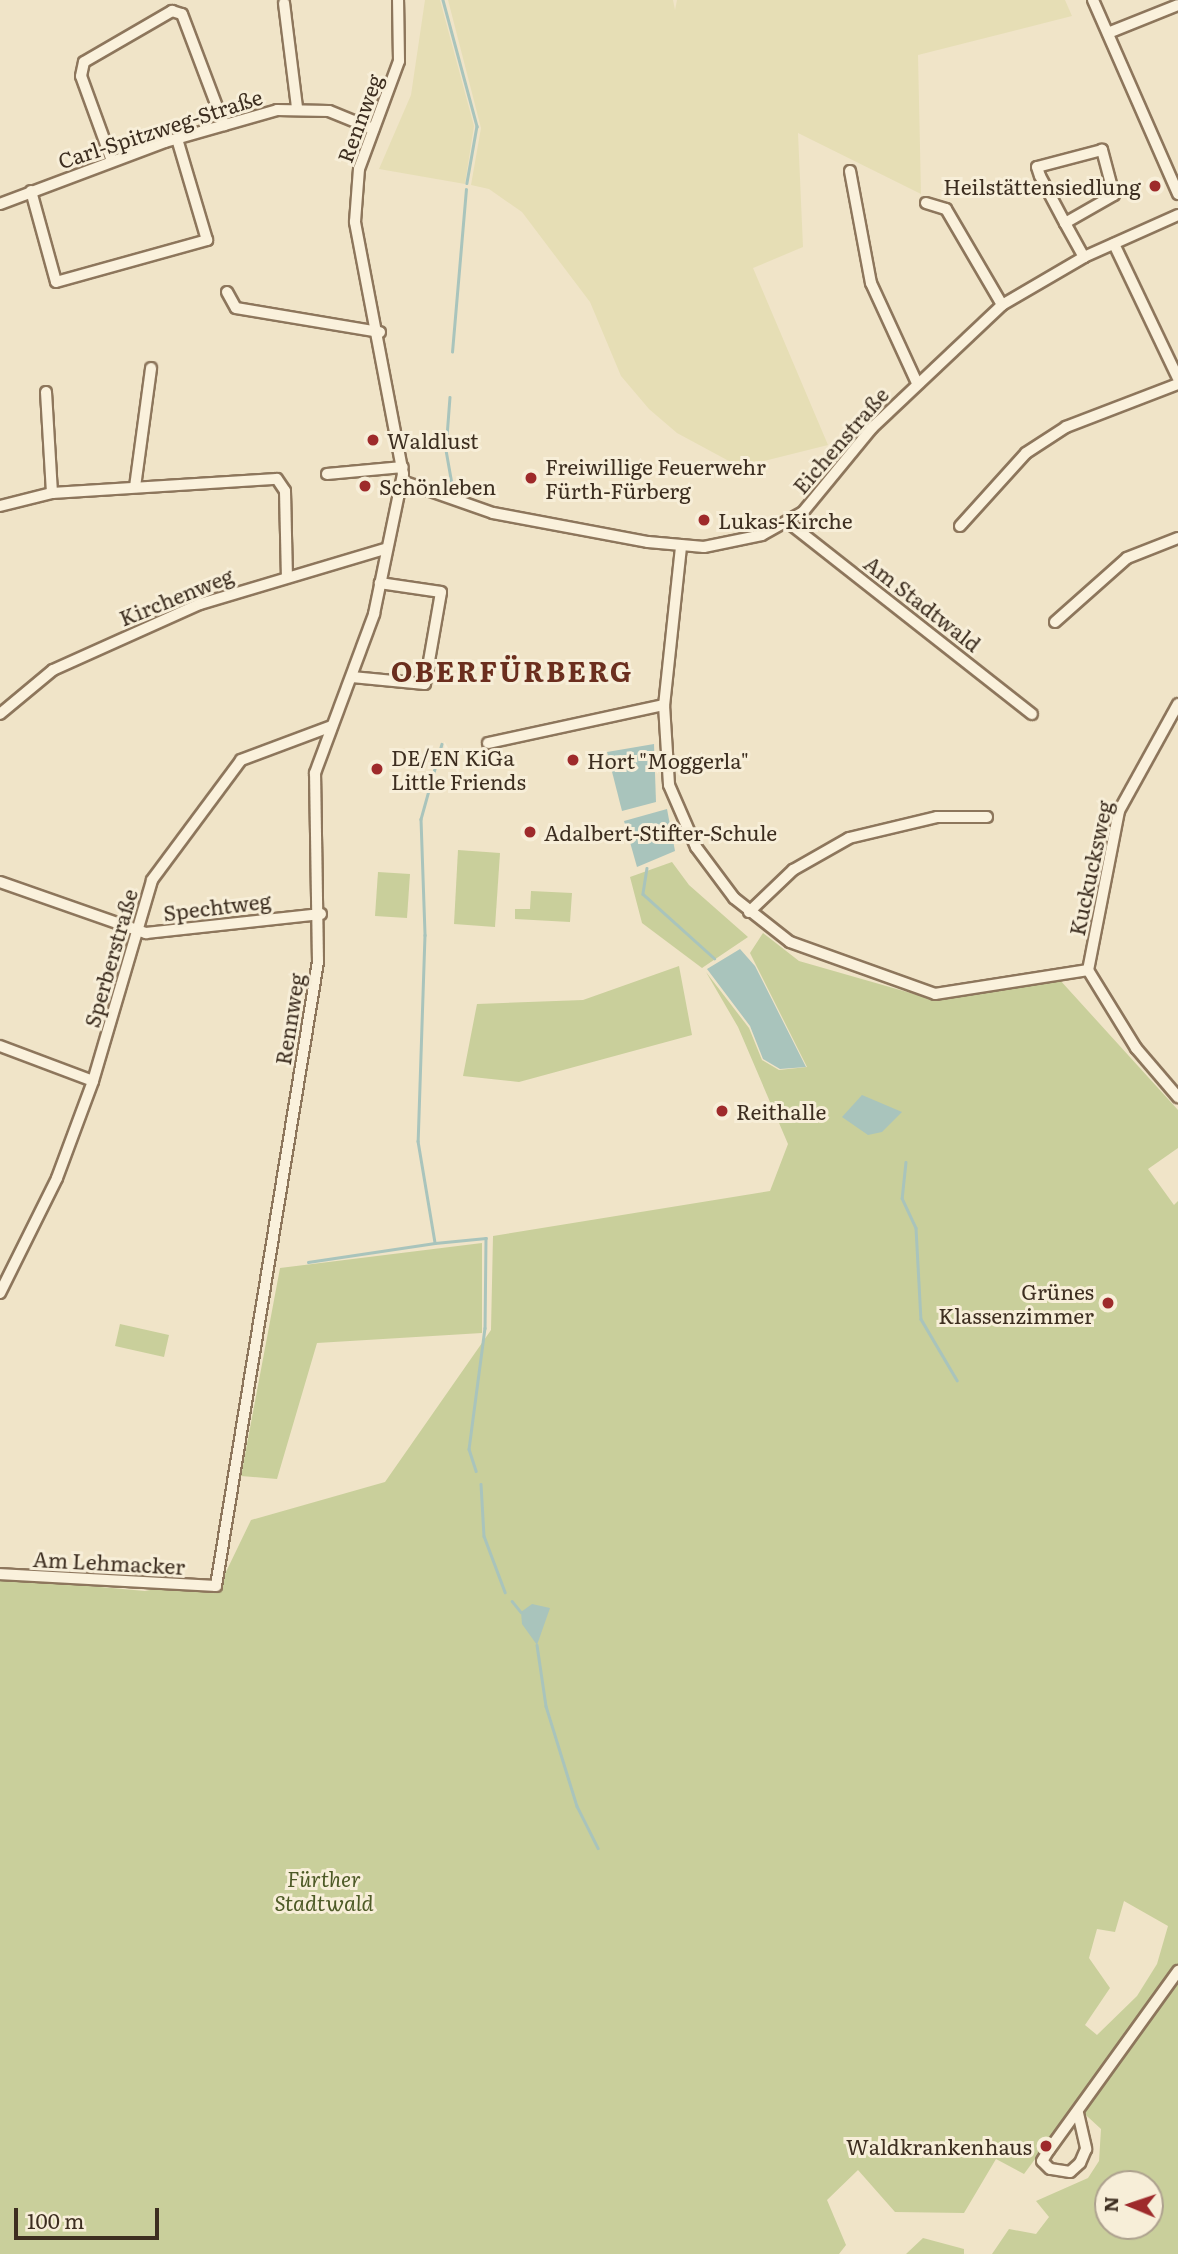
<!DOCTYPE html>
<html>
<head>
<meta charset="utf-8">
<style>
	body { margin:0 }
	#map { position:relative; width:1178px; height:2254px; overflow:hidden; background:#f0e4c8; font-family:Literata,serif }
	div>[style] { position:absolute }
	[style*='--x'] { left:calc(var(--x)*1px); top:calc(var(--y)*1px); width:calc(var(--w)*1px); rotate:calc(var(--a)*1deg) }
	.farmland>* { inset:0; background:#e6deb5 }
	.green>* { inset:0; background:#c9cf9b }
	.water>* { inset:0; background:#a9c4bc }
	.stream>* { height:2.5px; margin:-1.25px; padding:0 1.25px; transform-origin:1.25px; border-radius:1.25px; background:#a9c4bc }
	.roads { filter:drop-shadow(2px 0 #8d765c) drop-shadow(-2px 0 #8d765c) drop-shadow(0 2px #8d765c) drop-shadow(0 -2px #8d765c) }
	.minor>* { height:10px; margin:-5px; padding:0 5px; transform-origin:5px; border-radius:5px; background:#faf1dc }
	.dots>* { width:19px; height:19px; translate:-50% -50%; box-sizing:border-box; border:4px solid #f7eed8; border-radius:50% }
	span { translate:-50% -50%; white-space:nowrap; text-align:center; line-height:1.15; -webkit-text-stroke:6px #f7eed8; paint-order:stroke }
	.street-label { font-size:21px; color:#3d2e20 }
	.poi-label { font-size:21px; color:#3d2e20 }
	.right { translate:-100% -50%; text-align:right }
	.left { translate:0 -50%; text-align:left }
	.park-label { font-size:21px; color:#4d5a26; font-style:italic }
	.district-label { font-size:28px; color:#6b2e1e; font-weight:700; letter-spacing:2px }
	.north { position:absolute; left:1094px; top:2170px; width:70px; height:70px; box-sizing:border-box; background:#f7eed8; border:2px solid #ada18e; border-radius:50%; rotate:272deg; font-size:19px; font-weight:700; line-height:28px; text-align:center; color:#3d2e20 }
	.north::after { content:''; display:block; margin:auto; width:24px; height:32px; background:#9e2a2b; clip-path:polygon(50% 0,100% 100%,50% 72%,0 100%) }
	.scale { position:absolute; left:14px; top:2208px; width:145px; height:32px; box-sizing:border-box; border:4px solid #3d2e20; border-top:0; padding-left:9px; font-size:21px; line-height:24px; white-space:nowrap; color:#3d2e20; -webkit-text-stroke:5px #f7eed8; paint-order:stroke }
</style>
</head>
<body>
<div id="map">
	<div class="farmland">
		<i style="clip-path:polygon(425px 0,440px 0,474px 126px,465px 184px,379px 169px,411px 95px)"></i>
		<i style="clip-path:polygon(448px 0,673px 0,675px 10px,677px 0,1065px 0,1072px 16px,918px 55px,921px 194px,798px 133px,803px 247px,753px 268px,828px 445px,740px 467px,677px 433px,649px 409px,621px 376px,590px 302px,522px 212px,489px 189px,471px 185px,481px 128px)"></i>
	</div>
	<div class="green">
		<i style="clip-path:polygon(458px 850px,500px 853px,495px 927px,454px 924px)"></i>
		<i style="clip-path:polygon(672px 862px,689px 885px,748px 937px,702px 968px,642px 923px,630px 877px)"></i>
		<i style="clip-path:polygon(378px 872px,410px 874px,407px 918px,375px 916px)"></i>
		<i style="clip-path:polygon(531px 891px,572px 893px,570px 922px,515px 919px,515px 909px,530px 909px)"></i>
		<i style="clip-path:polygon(evenodd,763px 933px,799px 961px,935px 1000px,1059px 979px,1178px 1110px,1178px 1148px,1148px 1169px,1174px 1205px,1178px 1201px,1178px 2254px,992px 2254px,1009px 2229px,1036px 2234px,1049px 2217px,1036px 2201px,1088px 2178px,1099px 2161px,1101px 2129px,1075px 2105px,1024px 2174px,996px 2159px,964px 2213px,895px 2212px,858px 2170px,827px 2200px,846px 2245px,839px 2254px,0 2254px,0 1578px,145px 1591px,224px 1576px,251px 1520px,385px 1482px,491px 1330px,493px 1236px,770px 1191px,788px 1144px,738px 1027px,706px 972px,749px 1028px,762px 1060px,779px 1070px,807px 1067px,750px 953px,763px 933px,1124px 1901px,1168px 1926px,1157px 1964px,1137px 1996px,1097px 2035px,1085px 2025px,1110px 1988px,1089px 1958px,1097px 1929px,1115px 1932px,1124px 1901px,763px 933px,1108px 2184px,1150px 2184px,1150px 2226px,1108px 2226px,1108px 2184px)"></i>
		<i style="clip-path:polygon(679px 966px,692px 1035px,519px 1082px,463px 1076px,477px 1004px,583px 1000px)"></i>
		<i style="clip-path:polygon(482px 1243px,482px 1333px,317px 1343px,277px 1479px,241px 1476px,280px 1268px)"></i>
		<i style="clip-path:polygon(120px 1324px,169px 1335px,164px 1357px,115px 1346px)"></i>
		<i style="clip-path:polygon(923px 2238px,964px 2249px,964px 2254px,906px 2254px)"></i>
	</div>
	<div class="water">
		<i style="clip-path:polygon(654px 744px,656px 802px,622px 811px,607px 752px)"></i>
		<i style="clip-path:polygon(667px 809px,675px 851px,637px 867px,624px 821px)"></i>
		<i style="clip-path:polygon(740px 949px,755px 966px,806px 1067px,780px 1069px,763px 1059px,750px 1026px,707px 969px)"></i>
		<i style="clip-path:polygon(862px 1095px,902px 1112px,882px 1132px,868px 1135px,842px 1117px)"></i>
		<i style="clip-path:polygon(532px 1604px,550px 1608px,537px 1645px,522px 1624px,521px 1612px)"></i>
	</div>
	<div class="stream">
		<i style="--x:443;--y:0;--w:131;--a:74.9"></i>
		<i style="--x:477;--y:126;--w:58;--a:100"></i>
		<i style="--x:452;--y:352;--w:163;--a:-85.1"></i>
		<i style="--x:450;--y:397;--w:53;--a:94.3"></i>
		<i style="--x:446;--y:450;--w:34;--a:80"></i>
		<i style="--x:442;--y:744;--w:78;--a:105.6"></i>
		<i style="--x:421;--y:819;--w:116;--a:88"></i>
		<i style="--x:425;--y:935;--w:206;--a:91.9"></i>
		<i style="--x:418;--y:1141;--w:103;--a:80.5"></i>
		<i style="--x:435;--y:1243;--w:51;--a:-5.6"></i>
		<i style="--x:486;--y:1238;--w:90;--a:90.6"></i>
		<i style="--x:485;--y:1328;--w:122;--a:97.5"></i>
		<i style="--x:469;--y:1449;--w:23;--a:72"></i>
		<i style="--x:647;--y:868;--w:26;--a:99"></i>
		<i style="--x:643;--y:894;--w:96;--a:42"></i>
		<i style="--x:906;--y:1162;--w:36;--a:96"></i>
		<i style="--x:902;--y:1198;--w:33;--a:65"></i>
		<i style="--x:916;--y:1228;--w:91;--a:86.9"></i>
		<i style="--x:921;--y:1319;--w:71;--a:59.5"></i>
		<i style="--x:308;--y:1262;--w:128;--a:-8.5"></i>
		<i style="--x:481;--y:1484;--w:52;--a:86.7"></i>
		<i style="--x:484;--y:1536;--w:60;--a:69.4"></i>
		<i style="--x:512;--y:1601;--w:14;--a:51"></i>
		<i style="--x:537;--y:1645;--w:62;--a:81.6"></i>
		<i style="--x:546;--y:1706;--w:105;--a:72.8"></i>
		<i style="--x:577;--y:1806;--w:47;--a:63.4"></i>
	</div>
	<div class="roads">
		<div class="minor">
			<i style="--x:1093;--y:0;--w:212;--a:66.3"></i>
			<i style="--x:284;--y:3;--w:105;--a:82.9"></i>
			<i style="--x:1108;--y:33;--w:75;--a:-21.8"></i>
			<i style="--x:112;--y:161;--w:90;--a:-110"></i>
			<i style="--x:81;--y:76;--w:14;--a:-78"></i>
			<i style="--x:84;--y:62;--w:102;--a:-30.1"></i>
			<i style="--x:172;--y:11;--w:10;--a:17"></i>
			<i style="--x:182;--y:14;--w:119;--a:69.3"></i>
			<i style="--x:850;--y:171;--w:114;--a:79.4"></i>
			<i style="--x:871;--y:283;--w:110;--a:65.3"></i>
			<i style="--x:31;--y:191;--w:94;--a:74.6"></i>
			<i style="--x:56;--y:282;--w:157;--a:-15.5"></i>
			<i style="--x:207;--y:240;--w:105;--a:-106.5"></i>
			<i style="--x:926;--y:203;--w:21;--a:17"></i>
			<i style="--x:946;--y:209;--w:111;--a:59.7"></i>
			<i style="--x:0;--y:204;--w:176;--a:-20.6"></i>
			<i style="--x:165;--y:142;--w:116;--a:-15.9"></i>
			<i style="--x:277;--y:110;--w:52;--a:1.1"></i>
			<i style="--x:329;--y:111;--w:48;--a:22.2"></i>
			<i style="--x:1065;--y:223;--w:56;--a:-29.7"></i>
			<i style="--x:1114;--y:195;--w:47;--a:-104.9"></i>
			<i style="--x:1102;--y:150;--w:67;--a:165.3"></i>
			<i style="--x:1037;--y:167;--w:9;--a:72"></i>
			<i style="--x:1040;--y:176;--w:53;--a:62"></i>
			<i style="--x:1065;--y:223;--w:39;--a:61"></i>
			<i style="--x:1114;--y:244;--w:148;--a:64.5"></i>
			<i style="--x:227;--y:292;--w:18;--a:61"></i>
			<i style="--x:236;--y:308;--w:146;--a:9.5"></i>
			<i style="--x:46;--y:392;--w:101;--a:86.6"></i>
			<i style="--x:327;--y:474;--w:76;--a:-5.3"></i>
			<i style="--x:402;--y:481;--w:96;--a:19.4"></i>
			<i style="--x:493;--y:513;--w:158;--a:10.6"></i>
			<i style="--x:648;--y:542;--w:56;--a:5.1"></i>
			<i style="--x:704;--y:547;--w:59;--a:-11.7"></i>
			<i style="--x:762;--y:535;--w:47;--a:-29.3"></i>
			<i style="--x:803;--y:512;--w:109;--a:-50.6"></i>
			<i style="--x:872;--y:428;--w:179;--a:-43.4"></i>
			<i style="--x:1002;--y:305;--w:95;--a:-30.3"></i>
			<i style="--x:1084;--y:257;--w:103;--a:-24.1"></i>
			<i style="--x:135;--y:487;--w:120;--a:-82.3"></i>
			<i style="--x:0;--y:506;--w:54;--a:-14"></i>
			<i style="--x:52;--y:493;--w:225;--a:-3.6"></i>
			<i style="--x:277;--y:479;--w:14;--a:56"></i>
			<i style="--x:285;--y:491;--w:86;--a:88.7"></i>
			<i style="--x:789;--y:523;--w:309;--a:38.2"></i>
			<i style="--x:960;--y:526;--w:98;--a:-47.9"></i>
			<i style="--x:1026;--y:453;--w:48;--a:-33"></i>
			<i style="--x:1066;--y:427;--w:120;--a:-21"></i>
			<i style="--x:681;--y:547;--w:159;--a:96.1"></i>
			<i style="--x:664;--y:705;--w:80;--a:86.4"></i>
			<i style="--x:669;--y:785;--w:68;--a:66.5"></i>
			<i style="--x:696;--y:847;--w:64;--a:53.3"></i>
			<i style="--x:734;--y:898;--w:71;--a:38.2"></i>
			<i style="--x:790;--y:942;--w:154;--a:19.7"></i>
			<i style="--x:935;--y:994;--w:155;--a:-8.9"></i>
			<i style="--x:1055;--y:622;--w:96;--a:-41.6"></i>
			<i style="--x:1127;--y:558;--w:55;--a:-21.4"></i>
			<i style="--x:352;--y:677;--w:73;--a:5.5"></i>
			<i style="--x:425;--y:684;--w:93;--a:-80.1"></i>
			<i style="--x:441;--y:592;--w:62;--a:-171.6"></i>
			<i style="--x:1178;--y:704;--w:122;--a:118.9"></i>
			<i style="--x:1119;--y:811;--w:162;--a:101"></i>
			<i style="--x:1088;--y:970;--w:92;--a:58.4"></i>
			<i style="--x:1136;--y:1048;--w:65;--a:49.4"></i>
			<i style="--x:0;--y:714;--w:69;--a:-39.7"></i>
			<i style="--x:53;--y:670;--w:161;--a:-24.2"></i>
			<i style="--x:200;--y:604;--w:192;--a:-16.6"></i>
			<i style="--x:488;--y:743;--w:180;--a:-12.2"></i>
			<i style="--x:0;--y:882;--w:155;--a:19.3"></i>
			<i style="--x:146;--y:933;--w:176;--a:-6.2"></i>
			<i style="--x:749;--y:912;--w:61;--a:-43.7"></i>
			<i style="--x:793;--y:870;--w:64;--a:-29.7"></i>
			<i style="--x:849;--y:838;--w:90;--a:-13.4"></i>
			<i style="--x:937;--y:817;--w:50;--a:0"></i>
			<i style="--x:0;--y:1046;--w:99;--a:20.6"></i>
			<i style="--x:0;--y:1293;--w:128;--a:-63.6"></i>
			<i style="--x:57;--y:1178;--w:103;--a:-69.6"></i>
			<i style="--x:93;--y:1081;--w:209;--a:-73.6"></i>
			<i style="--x:152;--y:880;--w:149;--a:-53.4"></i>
			<i style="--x:241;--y:760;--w:97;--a:-20.5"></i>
			<i style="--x:0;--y:1574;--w:216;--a:3.2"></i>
			<i style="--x:216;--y:1586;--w:632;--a:-80.72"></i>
			<i style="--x:318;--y:962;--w:189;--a:-90.9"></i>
			<i style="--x:315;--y:773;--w:170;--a:-69.6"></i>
			<i style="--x:374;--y:614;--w:143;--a:-78.3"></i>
			<i style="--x:403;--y:474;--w:257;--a:-100.8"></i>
			<i style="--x:355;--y:222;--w:53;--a:-85.7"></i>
			<i style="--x:359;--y:169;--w:115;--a:-69.7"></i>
			<i style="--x:399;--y:61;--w:61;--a:-90.9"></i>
			<i style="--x:1078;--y:2113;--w:37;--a:77"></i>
			<i style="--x:1086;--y:2149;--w:15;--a:113"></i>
			<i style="--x:1080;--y:2163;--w:13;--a:138"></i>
			<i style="--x:1070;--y:2172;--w:20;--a:-171"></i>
			<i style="--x:1050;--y:2169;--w:11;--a:-135"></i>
			<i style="--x:1042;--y:2161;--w:13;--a:-58"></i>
			<i style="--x:1049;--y:2150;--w:221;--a:-54.2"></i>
		</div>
	</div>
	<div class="dots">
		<i style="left:1155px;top:186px;background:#9e2a2b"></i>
		<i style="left:373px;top:440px;background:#9e2a2b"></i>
		<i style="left:531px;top:478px;background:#9e2a2b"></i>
		<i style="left:365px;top:486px;background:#9e2a2b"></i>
		<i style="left:704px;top:520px;background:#9e2a2b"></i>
		<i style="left:573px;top:760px;background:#9e2a2b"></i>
		<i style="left:377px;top:769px;background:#9e2a2b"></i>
		<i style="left:530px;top:832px;background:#9e2a2b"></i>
		<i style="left:722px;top:1111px;background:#9e2a2b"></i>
		<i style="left:1108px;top:1303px;background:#9e2a2b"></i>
		<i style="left:1046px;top:2146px;background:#9e2a2b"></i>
	</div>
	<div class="street-label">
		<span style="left:359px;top:118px;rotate:-70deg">Rennweg</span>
		<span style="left:160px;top:128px;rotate:-18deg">Carl-Spitzweg-Straße</span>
		<span style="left:840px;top:440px;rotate:-49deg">Eichenstraße</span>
		<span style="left:176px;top:596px;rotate:-22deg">Kirchenweg</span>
		<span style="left:923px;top:603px;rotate:38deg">Am Stadtwald</span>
		<span style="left:1090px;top:868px;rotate:-78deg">Kuckucksweg</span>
		<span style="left:217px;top:906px;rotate:-7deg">Spechtweg</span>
		<span style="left:110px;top:958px;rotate:-74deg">Sperberstraße</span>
		<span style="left:289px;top:1019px;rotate:-81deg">Rennweg</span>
		<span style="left:109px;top:1562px;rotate:3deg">Am Lehmacker</span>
	</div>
	<div class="poi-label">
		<span class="right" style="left:1141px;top:186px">Heilstättensiedlung</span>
		<span class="left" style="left:387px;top:440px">Waldlust</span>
		<span class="left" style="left:545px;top:478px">Freiwillige Feuerwehr<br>Fürth-Fürberg</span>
		<span class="left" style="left:379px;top:486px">Schönleben</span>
		<span class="left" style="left:718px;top:520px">Lukas-Kirche</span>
		<span class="left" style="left:391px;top:769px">DE/EN KiGa<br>Little Friends</span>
		<span class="left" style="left:587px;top:760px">Hort "Moggerla"</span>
		<span class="left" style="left:544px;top:832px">Adalbert-Stifter-Schule</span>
		<span class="left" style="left:736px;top:1111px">Reithalle</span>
		<span class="right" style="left:1094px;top:1303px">Grünes<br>Klassenzimmer</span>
		<span class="right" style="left:1032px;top:2146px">Waldkrankenhaus</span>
	</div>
	<div class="park-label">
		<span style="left:324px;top:1890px">Fürther<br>Stadtwald</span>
	</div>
	<div class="district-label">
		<span style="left:512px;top:670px">OBERFÜRBERG</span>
	</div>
	<div class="north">N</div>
	<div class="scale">100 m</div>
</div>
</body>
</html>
